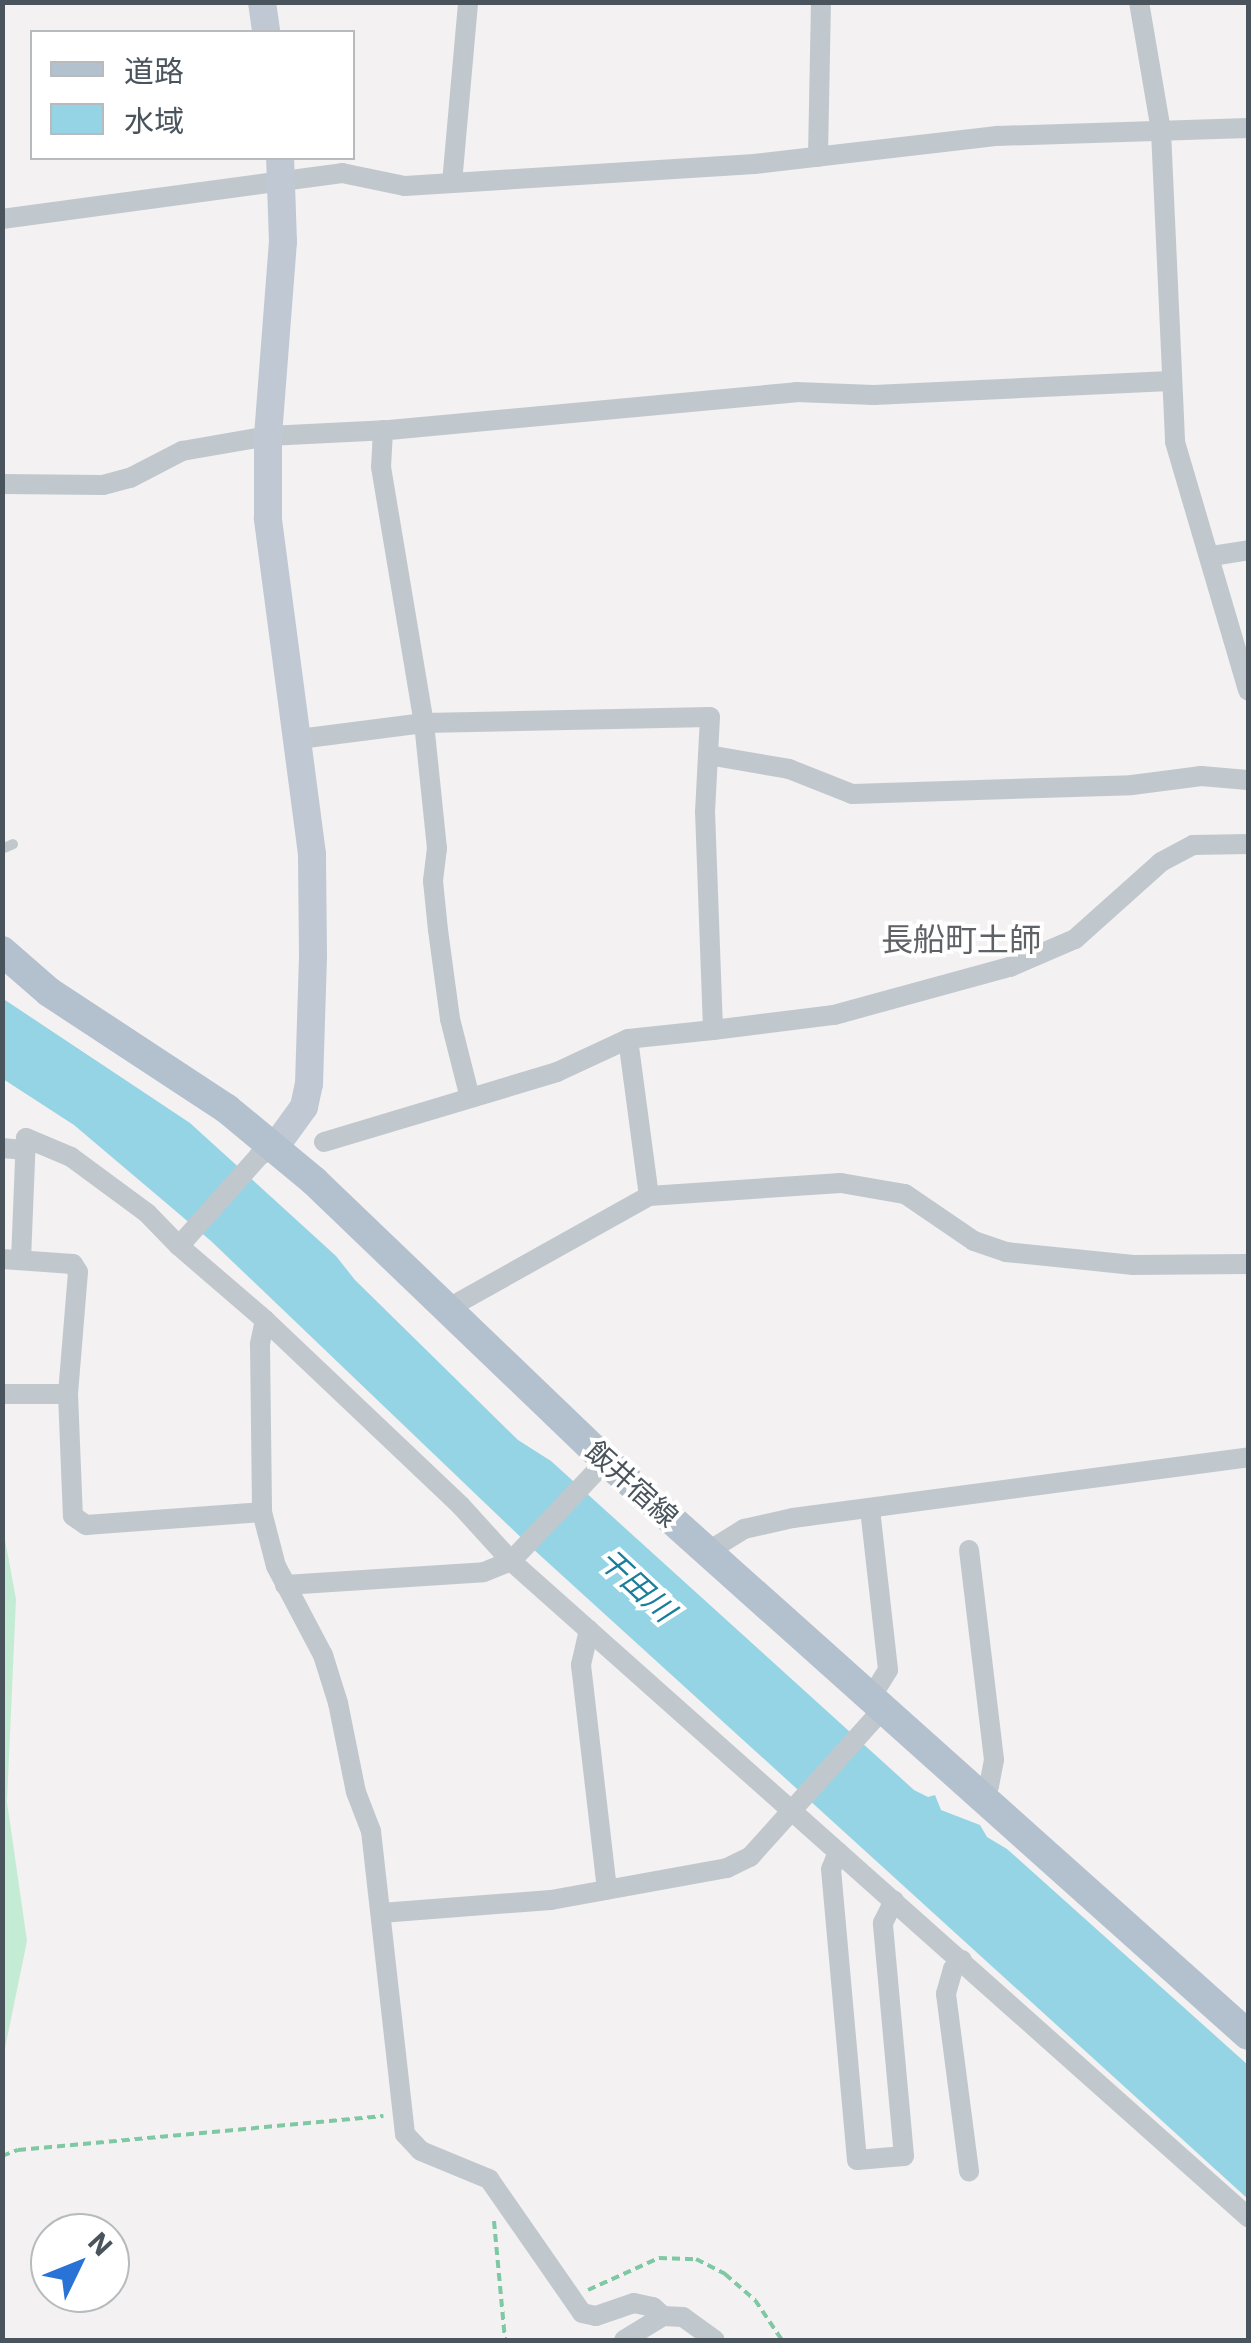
<!DOCTYPE html>
<html>
<head>
<meta charset="utf-8">
<style>
	body { margin:0 }
	#map { position:relative; width:1251px; height:2343px; overflow:hidden; background:#f3f1f1; font-family:"IBM Plex Sans","Noto Sans JP",sans-serif }
	div>[style] { position:absolute }
	[style*='--x'] { left:calc(var(--x)*1px); top:calc(var(--y)*1px); width:calc(var(--w)*1px); rotate:calc(var(--a)*1deg) }
	.green>* { inset:0; background:#c4ecd4 }
	.water>* { inset:0; background:#95d4e5 }
	.path>* { height:4px; margin-top:-2px; transform-origin:0; background:repeating-linear-gradient(90deg,#7ec8a4 0 8px,transparent 0 13px) }
	.lane>* { height:10px; margin:-5px; padding:0 5px; transform-origin:5px; border-radius:5px; background:#c0c8ce }
	.street>* { height:20px; margin:-10px; padding:0 10px; transform-origin:10px; border-radius:10px; background:#c0c8ce }
	.secondary>* { height:28px; margin:-14px; padding:0 14px; transform-origin:14px; border-radius:14px; background:#c0c9d3 }
	.primary>* { height:30px; margin:-15px; padding:0 15px; transform-origin:15px; border-radius:15px; background:#b3c0cd }
	span { translate:-50% -50%; white-space:nowrap; text-align:center; line-height:1.15; -webkit-text-stroke:8px #fff; paint-order:stroke }
	.street-label { font-size:28px; color:#4a545d }
	.water-label { font-size:30px; color:#197e9b; font-style:italic }
	.quarter-label { font-size:32px; color:#5e6165 }
	.frame { position:absolute; inset:0; border:5px solid #4a545d; pointer-events:none }
	.legend { position:absolute; left:30px; top:30px; width:325px; height:130px; box-sizing:border-box; background:#fff; border:2px solid #b7bbbe; margin:0; padding:12px 18px; list-style:none; font-size:30px; color:#4a545d }
	.legend li { display:flex; align-items:center; gap:20px; height:50px }
	.legend b { width:50px; border:2px solid #b7bbbe }
	.north { position:absolute; left:30px; top:2213px; width:100px; height:100px; box-sizing:border-box; background:#fff; border:2px solid #b7bbbe; border-radius:50%; rotate:47deg; font-size:28px; font-weight:700; line-height:40px; text-align:center; color:#4a545d }
	.north::after { content:''; display:block; margin:auto; width:35px; height:45px; background:#2972d6; clip-path:polygon(50% 0,100% 100%,50% 72%,0 100%) }
</style>
</head>
<body>
<div id="map">
	<div class="green">
		<i style="clip-path:polygon(3px 1529px,16px 1599px,7px 1802px,27px 1941px,3px 2058px)"></i>
	</div>
	<div class="water">
		<i style="clip-path:polygon(2px 998px,190px 1123px,336px 1256px,355px 1280px,518px 1440px,551px 1461px,914px 1790px,928px 1797px,935px 1795px,941px 1810px,980px 1825px,987px 1837px,1007px 1849px,1248px 2065px,1248px 2199px,532px 1548px,211px 1241px,74px 1125px,3px 1079px)"></i>
	</div>
	<div class="path">
		<i style="--x:2;--y:2156;--w:17;--a:-21"></i>
		<i style="--x:18;--y:2150;--w:367;--a:-5.3"></i>
		<i style="--x:494;--y:2221;--w:120;--a:84.7"></i>
		<i style="--x:588;--y:2290;--w:78;--a:-24.3"></i>
		<i style="--x:659;--y:2258;--w:37;--a:2"></i>
		<i style="--x:696;--y:2259;--w:33;--a:27"></i>
		<i style="--x:725;--y:2274;--w:40;--a:41"></i>
		<i style="--x:755;--y:2300;--w:48;--a:56"></i>
	</div>
	<div class="lane">
		<i style="--x:2;--y:849;--w:12;--a:-24"></i>
	</div>
	<div class="street">
		<i style="--x:1139;--y:2;--w:131;--a:80.3"></i>
		<i style="--x:1161;--y:131;--w:311;--a:87.4"></i>
		<i style="--x:1175;--y:442;--w:259;--a:73.6"></i>
		<i style="--x:818;--y:157;--w:155;--a:-88.9"></i>
		<i style="--x:452;--y:183;--w:182;--a:-84.9"></i>
		<i style="--x:2;--y:219;--w:343;--a:-7.7"></i>
		<i style="--x:342;--y:173;--w:64;--a:11.7"></i>
		<i style="--x:405;--y:186;--w:350;--a:-3.6"></i>
		<i style="--x:754;--y:164;--w:245;--a:-6.6"></i>
		<i style="--x:997;--y:136;--w:251;--a:-1.8"></i>
		<i style="--x:383;--y:430;--w:37;--a:93"></i>
		<i style="--x:381;--y:467;--w:260;--a:80.5"></i>
		<i style="--x:424;--y:723;--w:126;--a:84.1"></i>
		<i style="--x:437;--y:848;--w:33;--a:97"></i>
		<i style="--x:433;--y:881;--w:49;--a:84.2"></i>
		<i style="--x:438;--y:930;--w:90;--a:82.3"></i>
		<i style="--x:450;--y:1019;--w:81;--a:75.8"></i>
		<i style="--x:2;--y:484;--w:101;--a:0.6"></i>
		<i style="--x:103;--y:485;--w:28;--a:-15"></i>
		<i style="--x:130;--y:478;--w:59;--a:-27.4"></i>
		<i style="--x:182;--y:451;--w:87;--a:-9.9"></i>
		<i style="--x:268;--y:436;--w:121;--a:-2.8"></i>
		<i style="--x:389;--y:430;--w:409;--a:-5.3"></i>
		<i style="--x:796;--y:392;--w:78;--a:2.2"></i>
		<i style="--x:874;--y:395;--w:296;--a:-2.7"></i>
		<i style="--x:1212;--y:556;--w:36;--a:-9"></i>
		<i style="--x:299;--y:739;--w:126;--a:-7.3"></i>
		<i style="--x:424;--y:723;--w:286;--a:-1.2"></i>
		<i style="--x:710;--y:717;--w:94;--a:93"></i>
		<i style="--x:705;--y:811;--w:219;--a:87.9"></i>
		<i style="--x:713;--y:1030;--w:85;--a:174"></i>
		<i style="--x:708;--y:755;--w:82;--a:9.8"></i>
		<i style="--x:789;--y:769;--w:68;--a:21.6"></i>
		<i style="--x:852;--y:794;--w:280;--a:-1.8"></i>
		<i style="--x:1132;--y:785;--w:70;--a:-7.4"></i>
		<i style="--x:1201;--y:776;--w:47;--a:4.9"></i>
		<i style="--x:713;--y:1030;--w:122;--a:-7.1"></i>
		<i style="--x:834;--y:1015;--w:182;--a:-15.3"></i>
		<i style="--x:1010;--y:967;--w:71;--a:-23.3"></i>
		<i style="--x:1075;--y:939;--w:115;--a:-41.8"></i>
		<i style="--x:1161;--y:862;--w:36;--a:-28"></i>
		<i style="--x:1193;--y:845;--w:55;--a:-1"></i>
		<i style="--x:324;--y:1142;--w:243;--a:-16.7"></i>
		<i style="--x:557;--y:1072;--w:78;--a:-24.9"></i>
		<i style="--x:628;--y:1039;--w:158;--a:82.4"></i>
		<i style="--x:649;--y:1196;--w:231;--a:150.8"></i>
		<i style="--x:275;--y:1147;--w:18;--a:151"></i>
		<i style="--x:259;--y:1156;--w:120;--a:131.6"></i>
		<i style="--x:179;--y:1246;--w:113;--a:40.7"></i>
		<i style="--x:265;--y:1320;--w:270;--a:43.5"></i>
		<i style="--x:461;--y:1506;--w:74;--a:47.7"></i>
		<i style="--x:511;--y:1561;--w:987;--a:41.67"></i>
		<i style="--x:2;--y:1148;--w:24;--a:5"></i>
		<i style="--x:649;--y:1196;--w:192;--a:-3.9"></i>
		<i style="--x:841;--y:1183;--w:65;--a:9.8"></i>
		<i style="--x:905;--y:1194;--w:83;--a:34.3"></i>
		<i style="--x:974;--y:1241;--w:34;--a:19"></i>
		<i style="--x:1006;--y:1252;--w:128;--a:5.8"></i>
		<i style="--x:1133;--y:1265;--w:115;--a:-0.5"></i>
		<i style="--x:2;--y:1259;--w:71;--a:4"></i>
		<i style="--x:73;--y:1264;--w:9;--a:58"></i>
		<i style="--x:78;--y:1272;--w:122;--a:94.7"></i>
		<i style="--x:68;--y:1394;--w:122;--a:87.7"></i>
		<i style="--x:73;--y:1516;--w:16;--a:35"></i>
		<i style="--x:86;--y:1525;--w:176;--a:-4.2"></i>
		<i style="--x:21;--y:1260;--w:122;--a:-87.7"></i>
		<i style="--x:26;--y:1138;--w:49;--a:22.9"></i>
		<i style="--x:71;--y:1157;--w:94;--a:36.4"></i>
		<i style="--x:147;--y:1213;--w:46;--a:45.9"></i>
		<i style="--x:265;--y:1320;--w:25;--a:102"></i>
		<i style="--x:260;--y:1344;--w:168;--a:89.3"></i>
		<i style="--x:262;--y:1512;--w:56;--a:75.5"></i>
		<i style="--x:276;--y:1566;--w:101;--a:62.2"></i>
		<i style="--x:323;--y:1655;--w:50;--a:72.6"></i>
		<i style="--x:338;--y:1703;--w:91;--a:78.6"></i>
		<i style="--x:356;--y:1792;--w:42;--a:69"></i>
		<i style="--x:371;--y:1831;--w:305;--a:83.6"></i>
		<i style="--x:405;--y:2134;--w:23;--a:47"></i>
		<i style="--x:421;--y:2151;--w:74;--a:22.4"></i>
		<i style="--x:489;--y:2179;--w:163;--a:55.2"></i>
		<i style="--x:582;--y:2313;--w:14;--a:12"></i>
		<i style="--x:596;--y:2316;--w:40;--a:-18.9"></i>
		<i style="--x:634;--y:2303;--w:19;--a:12"></i>
		<i style="--x:653;--y:2307;--w:13;--a:42"></i>
		<i style="--x:2;--y:1394;--w:66;--a:0"></i>
		<i style="--x:870;--y:1509;--w:162;--a:83.6"></i>
		<i style="--x:888;--y:1670;--w:34;--a:122"></i>
		<i style="--x:969;--y:1550;--w:211;--a:83.2"></i>
		<i style="--x:994;--y:1760;--w:26;--a:101"></i>
		<i style="--x:989;--y:1786;--w:15;--a:127"></i>
		<i style="--x:707;--y:1552;--w:44;--a:-31.9"></i>
		<i style="--x:744;--y:1529;--w:50;--a:-12.7"></i>
		<i style="--x:793;--y:1518;--w:459;--a:-7.6"></i>
		<i style="--x:285;--y:1585;--w:199;--a:-3.7"></i>
		<i style="--x:484;--y:1572;--w:29;--a:-22"></i>
		<i style="--x:511;--y:1561;--w:138;--a:-46.5"></i>
		<i style="--x:589;--y:1630;--w:36;--a:103"></i>
		<i style="--x:581;--y:1665;--w:226;--a:83.4"></i>
		<i style="--x:838;--y:1852;--w:18;--a:112"></i>
		<i style="--x:831;--y:1869;--w:292;--a:84.9"></i>
		<i style="--x:857;--y:2160;--w:47;--a:-4.9"></i>
		<i style="--x:904;--y:2156;--w:234;--a:-95.2"></i>
		<i style="--x:883;--y:1923;--w:25;--a:-64"></i>
		<i style="--x:381;--y:1913;--w:170;--a:-4.4"></i>
		<i style="--x:551;--y:1900;--w:179;--a:-10.3"></i>
		<i style="--x:727;--y:1868;--w:25;--a:-26"></i>
		<i style="--x:750;--y:1857;--w:198;--a:-48.1"></i>
		<i style="--x:962;--y:1960;--w:13;--a:135"></i>
		<i style="--x:953;--y:1969;--w:26;--a:106"></i>
		<i style="--x:946;--y:1994;--w:179;--a:82.6"></i>
		<i style="--x:624;--y:2340;--w:46;--a:-31.6"></i>
		<i style="--x:663;--y:2316;--w:20;--a:3"></i>
		<i style="--x:683;--y:2317;--w:39;--a:36"></i>
	</div>
	<div class="secondary">
		<i style="--x:262;--y:2;--w:30;--a:82"></i>
		<i style="--x:275;--y:1147;--w:49;--a:-54.1"></i>
		<i style="--x:304;--y:1107;--w:24;--a:-78"></i>
		<i style="--x:309;--y:1084;--w:130;--a:-88.2"></i>
		<i style="--x:313;--y:954;--w:100;--a:-90.6"></i>
		<i style="--x:312;--y:854;--w:339;--a:-97.5"></i>
		<i style="--x:268;--y:518;--w:82;--a:-90"></i>
		<i style="--x:268;--y:436;--w:195;--a:-85.6"></i>
		<i style="--x:283;--y:242;--w:84;--a:-92"></i>
	</div>
	<div class="primary">
		<i style="--x:2;--y:951;--w:62;--a:41.1"></i>
		<i style="--x:49;--y:992;--w:213;--a:33.3"></i>
		<i style="--x:227;--y:1109;--w:113;--a:39.6"></i>
		<i style="--x:314;--y:1181;--w:405;--a:43.8"></i>
		<i style="--x:606;--y:1461;--w:861;--a:41.8"></i>
	</div>
	<div class="street-label">
		<span style="left:632px;top:1484px;rotate:42deg">飯井宿線</span>
	</div>
	<div class="water-label">
		<span style="left:637px;top:1585px;rotate:43deg">干田川</span>
	</div>
	<div class="quarter-label">
		<span style="left:961px;top:939px">長船町土師</span>
	</div>
	<div class="frame"></div>
	<ul class="legend">
	<li><b style="height:12px;background:#b3c0cd"></b>道路</li>
	<li><b style="height:28px;background:#95d4e5"></b>水域</li>
	</ul>
	<div class="north">N</div>
</div>
</body>
</html>
